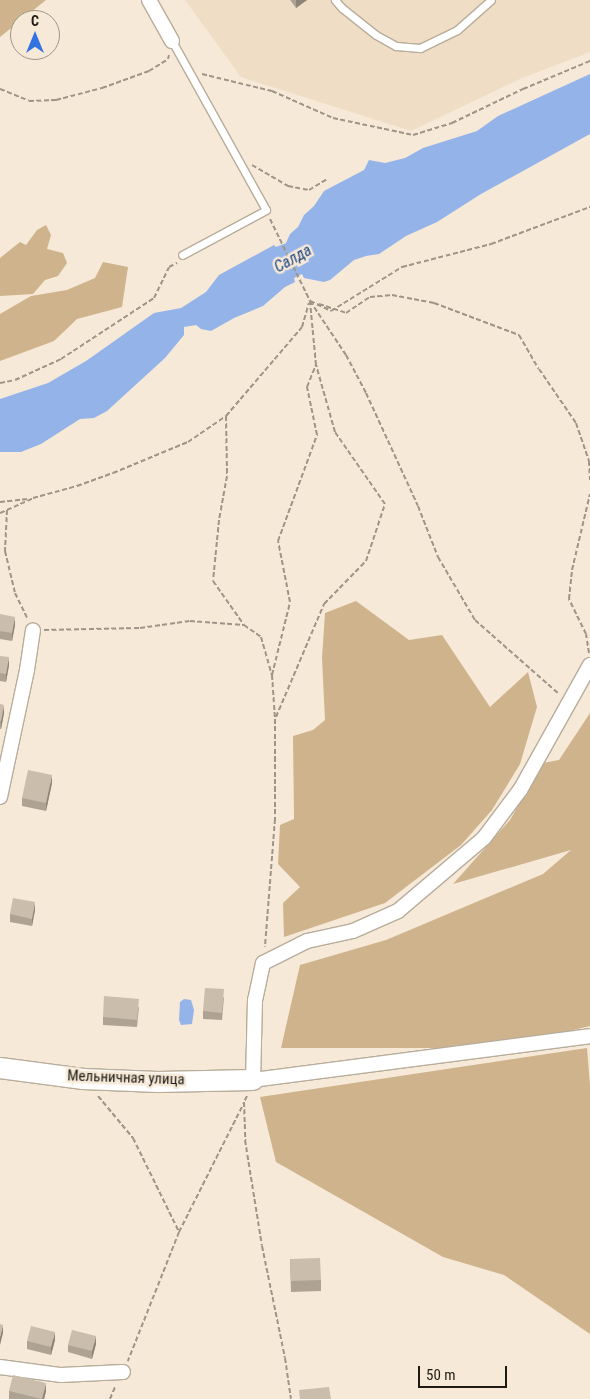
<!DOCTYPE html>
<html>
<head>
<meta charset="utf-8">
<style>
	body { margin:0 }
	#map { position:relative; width:590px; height:1399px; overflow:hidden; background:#f6e9d7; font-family:"Roboto Condensed",sans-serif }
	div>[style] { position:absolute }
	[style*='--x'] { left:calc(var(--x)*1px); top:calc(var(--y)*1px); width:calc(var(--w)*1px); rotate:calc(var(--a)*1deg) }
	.built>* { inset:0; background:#efdec5 }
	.green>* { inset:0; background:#cfb38c }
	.water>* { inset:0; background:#94b4e9 }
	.path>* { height:2px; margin-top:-1px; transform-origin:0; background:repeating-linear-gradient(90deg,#9e9487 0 5px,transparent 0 7.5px) }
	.roads { filter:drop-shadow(1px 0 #b8ac9b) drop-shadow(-1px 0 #b8ac9b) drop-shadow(0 1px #b8ac9b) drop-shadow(0 -1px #b8ac9b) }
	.lane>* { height:7px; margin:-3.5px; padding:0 3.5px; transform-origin:3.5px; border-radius:3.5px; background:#fff }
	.street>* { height:14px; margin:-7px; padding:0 7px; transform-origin:7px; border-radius:7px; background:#fff }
	.secondary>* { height:20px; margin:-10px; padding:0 10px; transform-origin:10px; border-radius:10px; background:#fff }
	.wall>* { inset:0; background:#aea393 }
	.shaded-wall>* { inset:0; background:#8d8478 }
	.building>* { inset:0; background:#cabdab }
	span { translate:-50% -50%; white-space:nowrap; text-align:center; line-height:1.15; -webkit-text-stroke:5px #f6e9d7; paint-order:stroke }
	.street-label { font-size:15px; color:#1e1913 }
	.water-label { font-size:16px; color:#224886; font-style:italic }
	.north { position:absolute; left:10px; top:10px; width:50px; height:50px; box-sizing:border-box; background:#f6e9d7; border:1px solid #a09689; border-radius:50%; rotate:0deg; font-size:14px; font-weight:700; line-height:20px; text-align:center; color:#1e1913 }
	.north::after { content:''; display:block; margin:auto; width:18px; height:22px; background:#3073e1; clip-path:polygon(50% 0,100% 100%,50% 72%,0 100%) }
	.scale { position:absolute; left:418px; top:1366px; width:89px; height:22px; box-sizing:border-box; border:2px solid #1e1913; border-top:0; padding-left:6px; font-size:15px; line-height:18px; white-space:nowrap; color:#1e1913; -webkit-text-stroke:4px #f6e9d7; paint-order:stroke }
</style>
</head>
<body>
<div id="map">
	<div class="built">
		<i style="clip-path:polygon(185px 0,590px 0,590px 52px,520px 79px,411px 131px,241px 77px)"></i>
	</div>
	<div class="green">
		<i style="clip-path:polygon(0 0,46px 0,0 37px)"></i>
		<i style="clip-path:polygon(46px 225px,51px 235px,47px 249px,63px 253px,67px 263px,58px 276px,45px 280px,33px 294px,0 296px,0 258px,20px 242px,26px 245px,37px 230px)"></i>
		<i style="clip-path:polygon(103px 262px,128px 267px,122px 307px,77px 319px,54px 341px,0 361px,0 314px,31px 296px,67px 290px,95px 278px)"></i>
		<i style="clip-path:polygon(356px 601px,409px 640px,442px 635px,490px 707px,528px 672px,537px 707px,520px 764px,492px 810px,461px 845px,385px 903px,284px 937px,283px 903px,300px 887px,278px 864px,280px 825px,294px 819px,293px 736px,313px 730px,325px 720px,322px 658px,325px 613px)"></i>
		<i style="clip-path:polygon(590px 713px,590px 1026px,561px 1033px,438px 1048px,281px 1048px,300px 965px,386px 940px,543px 874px,571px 850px,453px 884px,510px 820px,543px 763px,559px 760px)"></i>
		<i style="clip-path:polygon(587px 1048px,590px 1085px,590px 1334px,504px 1275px,443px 1257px,276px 1162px,260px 1097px)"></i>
	</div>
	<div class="water">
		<i style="clip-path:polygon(590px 74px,590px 134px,481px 194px,437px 222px,406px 236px,379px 254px,366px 256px,354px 260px,330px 280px,324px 282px,304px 278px,302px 274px,294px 278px,295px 282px,285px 287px,263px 306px,234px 318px,211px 331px,201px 329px,196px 325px,184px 327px,184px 335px,165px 358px,107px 411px,94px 418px,80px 419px,41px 444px,21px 452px,0 452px,0 399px,48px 383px,86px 361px,154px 313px,181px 308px,206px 292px,219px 275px,274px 245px,276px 247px,286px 243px,290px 234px,298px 227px,304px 215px,314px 206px,324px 191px,364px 170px,369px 160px,385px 163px,405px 158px,423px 148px,477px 131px,498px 116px)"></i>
		<i style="clip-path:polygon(184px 999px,191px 1000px,194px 1010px,192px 1024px,181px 1025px,179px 1020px,180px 1002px)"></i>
	</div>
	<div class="path">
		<i style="--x:202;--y:74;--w:72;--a:13.7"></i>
		<i style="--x:272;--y:91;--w:67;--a:23.9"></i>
		<i style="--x:333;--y:118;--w:82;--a:12"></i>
		<i style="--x:413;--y:135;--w:41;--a:-17.1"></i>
		<i style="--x:452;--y:123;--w:79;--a:-25.6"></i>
		<i style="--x:523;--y:89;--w:73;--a:-22.7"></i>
		<i style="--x:0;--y:89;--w:31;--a:22"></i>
		<i style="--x:29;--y:101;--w:27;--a:-2"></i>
		<i style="--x:56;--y:100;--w:48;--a:-14.6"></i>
		<i style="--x:102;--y:88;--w:50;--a:-19.9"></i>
		<i style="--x:149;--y:71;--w:22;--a:-32"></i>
		<i style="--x:168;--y:59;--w:4;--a:-76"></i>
		<i style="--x:252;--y:165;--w:42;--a:30.3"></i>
		<i style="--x:288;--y:186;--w:21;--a:11"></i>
		<i style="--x:309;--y:190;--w:21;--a:-31"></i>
		<i style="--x:270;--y:219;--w:91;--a:64"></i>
		<i style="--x:310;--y:301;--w:65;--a:56.3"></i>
		<i style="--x:346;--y:355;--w:43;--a:62.2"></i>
		<i style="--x:366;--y:393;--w:124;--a:65.3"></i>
		<i style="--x:418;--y:506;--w:55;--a:68.6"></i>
		<i style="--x:438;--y:557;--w:73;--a:59.6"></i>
		<i style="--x:475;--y:620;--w:112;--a:41.4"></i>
		<i style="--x:319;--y:304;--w:28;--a:18"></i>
		<i style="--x:346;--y:313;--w:29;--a:-34"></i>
		<i style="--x:370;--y:297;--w:22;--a:-5"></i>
		<i style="--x:392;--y:295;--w:43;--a:10.8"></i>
		<i style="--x:434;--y:303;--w:91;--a:20.6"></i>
		<i style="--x:519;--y:335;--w:39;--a:60"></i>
		<i style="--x:539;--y:369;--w:65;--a:55.6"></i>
		<i style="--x:576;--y:423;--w:40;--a:71.1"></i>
		<i style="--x:589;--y:461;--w:19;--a:87"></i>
		<i style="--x:0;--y:383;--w:15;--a:-11"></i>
		<i style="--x:15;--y:380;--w:51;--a:-24.5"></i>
		<i style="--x:61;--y:359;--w:111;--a:-33.3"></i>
		<i style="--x:154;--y:298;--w:34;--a:-64"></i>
		<i style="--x:169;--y:267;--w:9;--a:-27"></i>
		<i style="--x:226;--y:416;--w:60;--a:89"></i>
		<i style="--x:227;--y:476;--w:45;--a:100.3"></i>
		<i style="--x:219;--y:520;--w:61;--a:95.6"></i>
		<i style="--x:213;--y:581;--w:54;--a:54.8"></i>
		<i style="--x:244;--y:625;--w:21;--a:35"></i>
		<i style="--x:261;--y:637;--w:40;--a:74"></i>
		<i style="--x:272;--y:675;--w:44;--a:86.1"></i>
		<i style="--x:275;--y:719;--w:100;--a:90"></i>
		<i style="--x:275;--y:819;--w:128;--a:94.5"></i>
		<i style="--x:0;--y:502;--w:30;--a:-6"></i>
		<i style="--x:7;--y:510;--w:41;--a:92.8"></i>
		<i style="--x:5;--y:551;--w:43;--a:76.6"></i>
		<i style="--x:15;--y:593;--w:28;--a:64"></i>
		<i style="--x:0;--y:513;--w:36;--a:-24"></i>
		<i style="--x:33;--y:498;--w:46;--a:-15.3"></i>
		<i style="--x:77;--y:486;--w:38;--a:-20"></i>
		<i style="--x:113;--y:473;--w:81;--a:-22.5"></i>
		<i style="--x:188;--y:442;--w:46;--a:-34.4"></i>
		<i style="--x:226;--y:416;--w:117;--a:-49.5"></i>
		<i style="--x:302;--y:327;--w:25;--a:-74"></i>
		<i style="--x:44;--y:630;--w:96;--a:-1.2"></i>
		<i style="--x:140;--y:628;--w:50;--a:-8"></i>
		<i style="--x:190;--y:621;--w:54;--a:4.2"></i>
		<i style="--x:589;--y:653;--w:19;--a:-99"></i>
		<i style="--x:586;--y:634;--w:39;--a:-116"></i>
		<i style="--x:569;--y:599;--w:29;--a:-84"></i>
		<i style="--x:572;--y:570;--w:78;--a:-76.7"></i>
		<i style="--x:272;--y:675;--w:75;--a:-76.1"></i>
		<i style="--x:290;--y:602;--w:62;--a:-101.1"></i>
		<i style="--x:278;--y:541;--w:113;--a:-69.8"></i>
		<i style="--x:317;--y:435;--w:49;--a:-101.8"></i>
		<i style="--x:307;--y:387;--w:24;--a:-68"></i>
		<i style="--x:316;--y:365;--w:64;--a:-95.4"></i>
		<i style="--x:310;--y:301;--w:23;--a:25"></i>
		<i style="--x:331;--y:311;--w:84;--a:-31.8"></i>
		<i style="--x:402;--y:267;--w:92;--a:-14.5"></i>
		<i style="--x:491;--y:244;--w:106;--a:-20.5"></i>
		<i style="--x:276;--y:717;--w:123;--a:-67"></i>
		<i style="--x:324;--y:604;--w:60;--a:-45.7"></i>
		<i style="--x:366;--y:561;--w:60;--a:-71.6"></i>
		<i style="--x:385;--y:504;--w:88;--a:-124.8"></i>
		<i style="--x:335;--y:432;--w:70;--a:-105.8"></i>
		<i style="--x:98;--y:1096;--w:55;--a:50.2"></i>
		<i style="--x:133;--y:1138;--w:105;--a:63.9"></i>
		<i style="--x:179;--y:1232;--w:139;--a:111.6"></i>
		<i style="--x:247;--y:1096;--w:7;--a:117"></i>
		<i style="--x:244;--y:1102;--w:38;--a:88"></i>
		<i style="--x:245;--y:1140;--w:107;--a:80.9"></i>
		<i style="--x:262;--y:1246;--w:114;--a:78.4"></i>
		<i style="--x:285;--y:1358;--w:41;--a:81.7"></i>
		<i style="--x:179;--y:1232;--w:144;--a:-63.3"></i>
		<i style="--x:110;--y:1399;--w:15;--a:-67"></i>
	</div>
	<div class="roads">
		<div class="lane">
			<i style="--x:335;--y:0;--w:11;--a:49"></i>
			<i style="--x:342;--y:8;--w:43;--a:38.5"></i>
			<i style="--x:376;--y:35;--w:23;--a:29"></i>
			<i style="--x:396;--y:46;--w:24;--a:5"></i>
			<i style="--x:420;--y:48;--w:41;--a:-25.9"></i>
			<i style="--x:457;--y:30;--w:45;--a:-41.4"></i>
			<i style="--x:172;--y:41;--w:193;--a:60.9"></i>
			<i style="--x:266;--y:210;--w:95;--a:151.8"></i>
		</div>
		<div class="street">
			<i style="--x:149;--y:0;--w:47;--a:60.7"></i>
			<i style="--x:590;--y:665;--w:143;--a:119.2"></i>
			<i style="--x:520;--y:790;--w:60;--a:126.9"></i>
			<i style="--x:484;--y:838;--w:113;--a:139.7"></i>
			<i style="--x:398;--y:911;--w:49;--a:156"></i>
			<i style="--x:353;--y:931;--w:47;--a:167.7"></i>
			<i style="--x:307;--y:941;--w:49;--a:153.4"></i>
			<i style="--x:263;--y:963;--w:38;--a:102"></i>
			<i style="--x:255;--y:1000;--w:80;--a:91.4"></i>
			<i style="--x:253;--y:1080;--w:340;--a:-7.4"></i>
			<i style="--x:0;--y:797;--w:130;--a:-78"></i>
			<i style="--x:27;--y:670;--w:40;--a:-81.5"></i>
			<i style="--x:0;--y:1367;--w:62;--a:7.5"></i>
			<i style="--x:61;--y:1375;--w:62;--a:-2.8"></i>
		</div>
		<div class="secondary">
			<i style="--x:0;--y:1068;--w:84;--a:7.5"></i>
			<i style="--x:83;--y:1079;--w:75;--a:2.3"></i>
			<i style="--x:158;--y:1082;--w:95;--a:-1.2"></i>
		</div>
	</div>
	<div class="wall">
		<i style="clip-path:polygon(290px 0,307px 0,296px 8px)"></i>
		<i style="clip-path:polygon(0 614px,15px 625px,12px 641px,0 639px)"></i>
		<i style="clip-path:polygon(0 656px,9px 665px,6px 682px,0 681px)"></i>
		<i style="clip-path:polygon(0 704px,4px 713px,1px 729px,0 729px)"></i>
		<i style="clip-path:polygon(52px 783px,46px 811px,22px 806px,22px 798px)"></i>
		<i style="clip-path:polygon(35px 910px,32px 926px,10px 922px,10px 914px)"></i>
		<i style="clip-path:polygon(224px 997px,222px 1020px,203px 1019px,203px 1011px)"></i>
		<i style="clip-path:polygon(139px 1007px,137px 1027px,103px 1025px,103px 1017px)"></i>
		<i style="clip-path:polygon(290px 1259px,321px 1280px,321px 1291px,291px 1292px)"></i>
		<i style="clip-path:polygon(55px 1340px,51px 1355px,27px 1349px,27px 1341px)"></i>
		<i style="clip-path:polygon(96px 1344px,92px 1359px,68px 1352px,68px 1345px)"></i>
		<i style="clip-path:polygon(9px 1391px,46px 1391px,44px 1399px,9px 1399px)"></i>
	</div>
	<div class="shaded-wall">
		<i style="clip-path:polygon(296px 0,307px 0,296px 8px)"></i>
		<i style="clip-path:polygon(15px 617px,15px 625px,12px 641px,12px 633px)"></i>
		<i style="clip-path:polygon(9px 657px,9px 665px,6px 682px,6px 674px)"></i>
		<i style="clip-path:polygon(4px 705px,4px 713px,1px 729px,1px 721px)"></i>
		<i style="clip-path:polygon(52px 775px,52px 783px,46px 811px,46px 803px)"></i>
		<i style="clip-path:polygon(35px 902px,35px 910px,32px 926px,32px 919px)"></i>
		<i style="clip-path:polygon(3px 1325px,3px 1333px,0 1345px,0 1337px)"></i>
		<i style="clip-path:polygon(55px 1332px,55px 1340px,51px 1355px,51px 1347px)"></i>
		<i style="clip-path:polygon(96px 1336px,96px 1344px,92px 1359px,92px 1351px)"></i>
		<i style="clip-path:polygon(46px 1383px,46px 1391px,44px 1399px,42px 1399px)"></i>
	</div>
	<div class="building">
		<i style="clip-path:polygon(0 614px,15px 617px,12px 633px,0 631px)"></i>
		<i style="clip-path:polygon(0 656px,9px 657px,6px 674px,0 673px)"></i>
		<i style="clip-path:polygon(0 704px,4px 705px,1px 721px,0 721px)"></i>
		<i style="clip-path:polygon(28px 770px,52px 775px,46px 803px,22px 798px)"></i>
		<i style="clip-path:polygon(13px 898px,35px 902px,32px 919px,10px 914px)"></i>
		<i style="clip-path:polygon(205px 988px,224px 989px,222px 1013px,203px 1011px)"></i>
		<i style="clip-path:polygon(104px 996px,139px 999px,137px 1020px,103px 1017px)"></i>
		<i style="clip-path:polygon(320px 1258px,321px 1280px,291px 1281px,290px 1259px)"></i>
		<i style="clip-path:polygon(0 1324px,3px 1325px,0 1337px)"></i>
		<i style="clip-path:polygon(31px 1326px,55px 1332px,51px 1347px,27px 1341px)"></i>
		<i style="clip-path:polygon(72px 1330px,96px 1336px,92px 1351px,68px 1345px)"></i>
		<i style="clip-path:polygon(13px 1375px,46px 1383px,42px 1399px,9px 1391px)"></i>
		<i style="clip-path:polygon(329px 1387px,331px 1399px,300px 1399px,299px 1390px)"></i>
	</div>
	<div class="street-label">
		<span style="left:126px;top:1078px;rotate:2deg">Мельничная улица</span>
	</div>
	<div class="water-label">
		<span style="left:293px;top:259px;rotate:-29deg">Салда</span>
	</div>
	<div class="north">С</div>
	<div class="scale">50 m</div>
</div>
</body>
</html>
